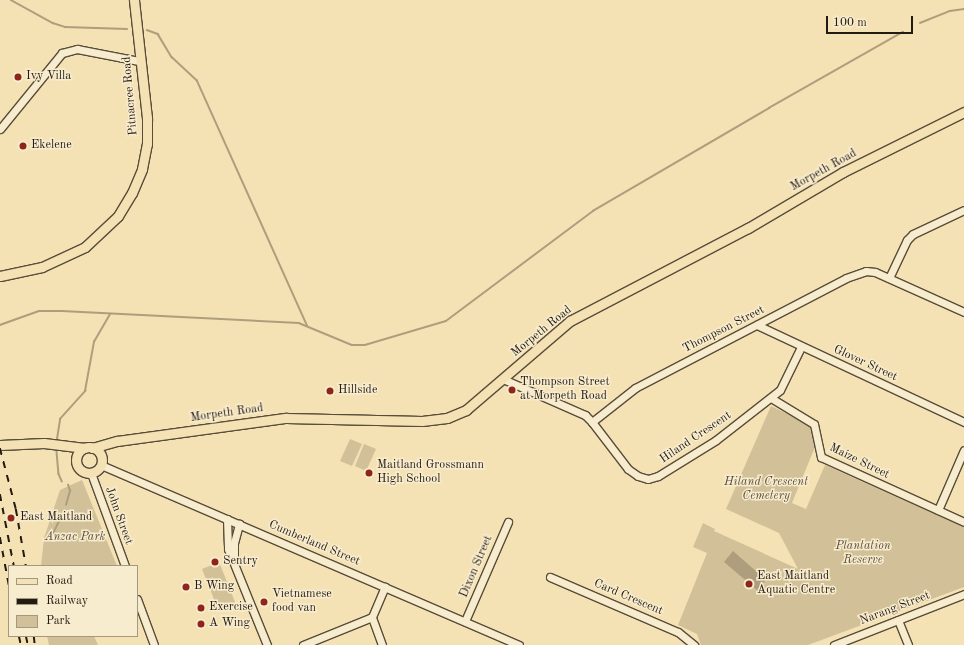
<!DOCTYPE html>
<html>
<head>
<meta charset="utf-8">
<style>
	body { margin:0 }
	#map { position:relative; width:964px; height:645px; overflow:hidden; background:#f5e2b4; font-family:"Old Standard TT",serif }
	div>[style] { position:absolute }
	[style*='--x'] { left:calc(var(--x)*1px); top:calc(var(--y)*1px); width:calc(var(--w)*1px); rotate:calc(var(--a)*1deg) }
	.green>* { inset:0; background:#d1c098 }
	.water>* { inset:0; background:#ae9e7d }
	.stream>* { height:1.5px; margin:-0.75px; padding:0 0.75px; transform-origin:0.75px; border-radius:0.75px; background:#ae9e7d }
	.roads { filter:drop-shadow(1px 0 #584c3a) drop-shadow(-1px 0 #584c3a) drop-shadow(0 1px #584c3a) drop-shadow(0 -1px #584c3a) }
	.minor>* { height:7px; margin:-3.5px; padding:0 3.5px; transform-origin:3.5px; border-radius:3.5px; background:#f8ecce }
	.major>* { height:9px; margin:-4.5px; padding:0 4.5px; transform-origin:4.5px; border-radius:4.5px; background:#f5e2b4 }
	.major>.ring { margin:-4.5px; padding:0; box-sizing:content-box; background:none; border:9px solid #f5e2b4; border-radius:50% }
	.rail>* { height:1.5px; margin-top:-0.75px; transform-origin:0; background:repeating-linear-gradient(90deg,#231a11 0 7px,transparent 0 14px) }
	.dots>* { width:11px; height:11px; translate:-50% -50%; box-sizing:border-box; border:2px solid #f8ecce; border-radius:50% }
	span { translate:-50% -50%; white-space:nowrap; text-align:center; line-height:1.15; -webkit-text-stroke:3px #f8ecce; paint-order:stroke }
	.poi-label { font-size:12px; color:#231a11 }
	.left { translate:0 -50%; text-align:left }
	.street-label { font-size:12px; color:#231a11 }
	.park-label { font-size:12px; color:#574c3a; font-style:italic }
	.legend { position:absolute; left:8px; top:565px; width:130px; height:72px; box-sizing:border-box; background:#f8ecce; border:1px solid #a39882; margin:0; padding:5px 7px; list-style:none; font-size:12px; color:#231a11 }
	.legend li { display:flex; align-items:center; gap:8px; height:20px }
	.legend b { width:20px; border:1px solid #a39882 }
	.scale { position:absolute; left:826px; top:16px; width:87px; height:18px; box-sizing:border-box; border:2px solid #231a11; border-top:0; padding-left:5px; font-size:12px; line-height:14px; white-space:nowrap; color:#231a11; -webkit-text-stroke:3px #f8ecce; paint-order:stroke }
</style>
</head>
<body>
<div id="map">
	<div class="green">
		<i style="clip-path:polygon(771px 406px,810px 425px,814px 430px,815px 447px,792px 503px,806px 509px,825px 465px,964px 527px,964px 587px,808px 645px,701px 645px,697px 634px,678px 625px,707px 553px,693px 547px,703px 523px,715px 529px,714px 531px,798px 569px,779px 533px,726px 509px)"></i>
		<i style="clip-path:polygon(350px 439px,362px 444px,352px 466px,340px 461px)"></i>
		<i style="clip-path:polygon(364px 444px,376px 449px,366px 471px,355px 466px)"></i>
		<i style="clip-path:polygon(82px 480px,117px 566px,41px 566px,44px 538px,60px 490px)"></i>
		<i style="clip-path:polygon(219px 562px,235px 602px,220px 608px,217px 607px,202px 569px)"></i>
		<i style="clip-path:polygon(47px 636px,94px 636px,98px 645px,49px 645px)"></i>
	</div>
	<div class="water">
		<i style="clip-path:polygon(733px 551px,766px 580px,757px 590px,724px 562px)"></i>
	</div>
	<div class="stream">
		<i style="--x:11;--y:0;--w:48;--a:28.7"></i>
		<i style="--x:53;--y:23;--w:13;--a:18"></i>
		<i style="--x:65;--y:27;--w:62;--a:1.8"></i>
		<i style="--x:920;--y:23;--w:32;--a:-22"></i>
		<i style="--x:950;--y:11;--w:14;--a:-8"></i>
		<i style="--x:147;--y:30;--w:12;--a:20"></i>
		<i style="--x:158;--y:34;--w:27;--a:59"></i>
		<i style="--x:172;--y:57;--w:34;--a:43"></i>
		<i style="--x:197;--y:80;--w:269;--a:65.8"></i>
		<i style="--x:0;--y:325;--w:41;--a:-19.7"></i>
		<i style="--x:39;--y:311;--w:23;--a:0"></i>
		<i style="--x:62;--y:311;--w:237;--a:2.9"></i>
		<i style="--x:299;--y:323;--w:57;--a:22.5"></i>
		<i style="--x:352;--y:345;--w:13;--a:0"></i>
		<i style="--x:365;--y:345;--w:84;--a:-16.5"></i>
		<i style="--x:446;--y:321;--w:184;--a:-36.8"></i>
		<i style="--x:593;--y:211;--w:204;--a:-30.3"></i>
		<i style="--x:769;--y:108;--w:154;--a:-29.6"></i>
		<i style="--x:57;--y:439;--w:20;--a:-81"></i>
		<i style="--x:60;--y:419;--w:38;--a:-48"></i>
		<i style="--x:85;--y:391;--w:50;--a:-79.6"></i>
		<i style="--x:94;--y:342;--w:32;--a:-60"></i>
		<i style="--x:57;--y:452;--w:22;--a:85"></i>
		<i style="--x:59;--y:474;--w:8;--a:67"></i>
		<i style="--x:66;--y:505;--w:15;--a:-74"></i>
		<i style="--x:70;--y:491;--w:6;--a:-108"></i>
		<i style="--x:52;--y:536;--w:23;--a:-65"></i>
	</div>
	<div class="roads">
		<div class="minor">
			<i style="--x:0;--y:129;--w:98;--a:-50.8"></i>
			<i style="--x:62;--y:53;--w:16;--a:-15"></i>
			<i style="--x:77;--y:49;--w:63;--a:11"></i>
			<i style="--x:889;--y:278;--w:42;--a:-64.7"></i>
			<i style="--x:907;--y:240;--w:8;--a:-45"></i>
			<i style="--x:913;--y:234;--w:56;--a:-25.2"></i>
			<i style="--x:757;--y:325;--w:229;--a:25.1"></i>
			<i style="--x:503;--y:379;--w:90;--a:23.7"></i>
			<i style="--x:585;--y:415;--w:10;--a:45"></i>
			<i style="--x:592;--y:422;--w:55;--a:-38.3"></i>
			<i style="--x:635;--y:388;--w:238;--a:-27.5"></i>
			<i style="--x:846;--y:278;--w:21;--a:-19"></i>
			<i style="--x:866;--y:271;--w:9;--a:6"></i>
			<i style="--x:875;--y:272;--w:98;--a:24.2"></i>
			<i style="--x:771;--y:398;--w:50;--a:31.2"></i>
			<i style="--x:814;--y:424;--w:34;--a:78"></i>
			<i style="--x:821;--y:457;--w:157;--a:24.4"></i>
			<i style="--x:592;--y:422;--w:59;--a:52.5"></i>
			<i style="--x:628;--y:469;--w:12;--a:35"></i>
			<i style="--x:638;--y:476;--w:10;--a:17"></i>
			<i style="--x:648;--y:479;--w:10;--a:-17"></i>
			<i style="--x:658;--y:476;--w:68;--a:-31.8"></i>
			<i style="--x:716;--y:440;--w:81;--a:-38"></i>
			<i style="--x:780;--y:390;--w:48;--a:-64"></i>
			<i style="--x:101;--y:465;--w:455;--a:23.3"></i>
			<i style="--x:91;--y:473;--w:99;--a:69.9"></i>
			<i style="--x:938;--y:510;--w:65;--a:-66.6"></i>
			<i style="--x:227;--y:519;--w:30;--a:88"></i>
			<i style="--x:228;--y:549;--w:104;--a:67.9"></i>
			<i style="--x:234;--y:559;--w:16;--a:-90"></i>
			<i style="--x:234;--y:543;--w:20;--a:-75"></i>
			<i style="--x:550;--y:577;--w:139;--a:23.3"></i>
			<i style="--x:678;--y:632;--w:21;--a:39"></i>
			<i style="--x:137;--y:599;--w:49;--a:69.7"></i>
			<i style="--x:898;--y:620;--w:27;--a:68"></i>
			<i style="--x:465;--y:621;--w:108;--a:-66.5"></i>
			<i style="--x:303;--y:645;--w:74;--a:-22.1"></i>
			<i style="--x:382;--y:645;--w:30;--a:-110"></i>
			<i style="--x:372;--y:617;--w:33;--a:-67"></i>
			<i style="--x:834;--y:645;--w:140;--a:-21.4"></i>
		</div>
		<div class="major">
			<i style="--x:0;--y:276;--w:43;--a:-12.1"></i>
			<i style="--x:42;--y:267;--w:47;--a:-24.9"></i>
			<i style="--x:85;--y:247;--w:45;--a:-43.2"></i>
			<i style="--x:118;--y:216;--w:27;--a:-59"></i>
			<i style="--x:132;--y:193;--w:26;--a:-67"></i>
			<i style="--x:142;--y:169;--w:25;--a:-79"></i>
			<i style="--x:147;--y:144;--w:26;--a:-90"></i>
			<i style="--x:147;--y:118;--w:119;--a:-96.3"></i>
			<i style="--x:0;--y:445;--w:44;--a:-2.6"></i>
			<i style="--x:44;--y:443;--w:41;--a:7"></i>
			<i class="ring" style="left:76px;top:447px;width:17px;height:17px"></i>
			<i style="--x:92;--y:448;--w:26;--a:-16"></i>
			<i style="--x:117;--y:441;--w:171;--a:-7.8"></i>
			<i style="--x:286;--y:418;--w:136;--a:1.3"></i>
			<i style="--x:422;--y:421;--w:25;--a:-7"></i>
			<i style="--x:447;--y:418;--w:21;--a:-23"></i>
			<i style="--x:466;--y:410;--w:137;--a:-40.6"></i>
			<i style="--x:570;--y:321;--w:201;--a:-27.6"></i>
			<i style="--x:748;--y:228;--w:110;--a:-30.5"></i>
			<i style="--x:843;--y:172;--w:135;--a:-26.4"></i>
		</div>
	</div>
	<div class="rail">
		<i style="--x:0;--y:448;--w:63;--a:75.3"></i>
		<i style="--x:16;--y:509;--w:58;--a:80"></i>
		<i style="--x:0;--y:494;--w:73;--a:79"></i>
		<i style="--x:0;--y:537;--w:49;--a:79.4"></i>
		<i style="--x:19;--y:636;--w:9;--a:77"></i>
		<i style="--x:26;--y:636;--w:9;--a:77"></i>
		<i style="--x:34;--y:636;--w:9;--a:84"></i>
	</div>
	<div class="dots">
		<i style="left:18px;top:77px;background:#8f2418"></i>
		<i style="left:23px;top:146px;background:#8f2418"></i>
		<i style="left:512px;top:390px;background:#8f2418"></i>
		<i style="left:330px;top:391px;background:#8f2418"></i>
		<i style="left:369px;top:473px;background:#8f2418"></i>
		<i style="left:11px;top:518px;background:#8f2418"></i>
		<i style="left:215px;top:562px;background:#8f2418"></i>
		<i style="left:749px;top:584px;background:#8f2418"></i>
		<i style="left:186px;top:587px;background:#8f2418"></i>
		<i style="left:264px;top:602px;background:#8f2418"></i>
		<i style="left:201px;top:608px;background:#8f2418"></i>
		<i style="left:201px;top:624px;background:#8f2418"></i>
	</div>
	<div class="poi-label">
		<span class="left" style="left:26px;top:77px">Ivy Villa</span>
		<span class="left" style="left:31px;top:146px">Ekelene</span>
		<span class="left" style="left:520px;top:390px">Thompson Street<br>at Morpeth Road</span>
		<span class="left" style="left:338px;top:391px">Hillside</span>
		<span class="left" style="left:377px;top:473px">Maitland Grossmann<br>High School</span>
		<span class="left" style="left:20px;top:518px">East Maitland</span>
		<span class="left" style="left:223px;top:562px">Sentry</span>
		<span class="left" style="left:757px;top:584px">East Maitland<br>Aquatic Centre</span>
		<span class="left" style="left:194px;top:587px">B Wing</span>
		<span class="left" style="left:272px;top:602px">Vietnamese<br>food van</span>
		<span class="left" style="left:209px;top:608px">Exercise</span>
		<span class="left" style="left:209px;top:624px">A Wing</span>
	</div>
	<div class="street-label">
		<span style="left:131px;top:96px;rotate:-95deg">Pitnacree Road</span>
		<span style="left:824px;top:171px;rotate:-29deg">Morpeth Road</span>
		<span style="left:724px;top:330px;rotate:-27deg">Thompson Street</span>
		<span style="left:542px;top:332px;rotate:-39deg">Morpeth Road</span>
		<span style="left:865px;top:364px;rotate:25deg">Glover Street</span>
		<span style="left:227px;top:414px;rotate:-8deg">Morpeth Road</span>
		<span style="left:696px;top:438px;rotate:-34deg">Hiland Crescent</span>
		<span style="left:859px;top:462px;rotate:26deg">Maize Street</span>
		<span style="left:118px;top:516px;rotate:70deg">John Street</span>
		<span style="left:314px;top:544px;rotate:23deg">Cumberland Street</span>
		<span style="left:477px;top:567px;rotate:-67deg">Dixon Street</span>
		<span style="left:628px;top:598px;rotate:23deg">Card Crescent</span>
		<span style="left:895px;top:609px;rotate:-21deg">Narang Street</span>
	</div>
	<div class="park-label">
		<span style="left:766px;top:490px">Hiland Crescent<br>Cemetery</span>
		<span style="left:75px;top:538px">Anzac Park</span>
		<span style="left:863px;top:554px">Plantation<br>Reserve</span>
	</div>
	<ul class="legend">
	<li><b style="height:5px;background:#f5e2b4"></b>Road</li>
	<li><b style="height:5px;background:#231a11"></b>Railway</li>
	<li><b style="height:11px;background:#d1c098"></b>Park</li>
	</ul>
	<div class="scale">100 m</div>
</div>
</body>
</html>
